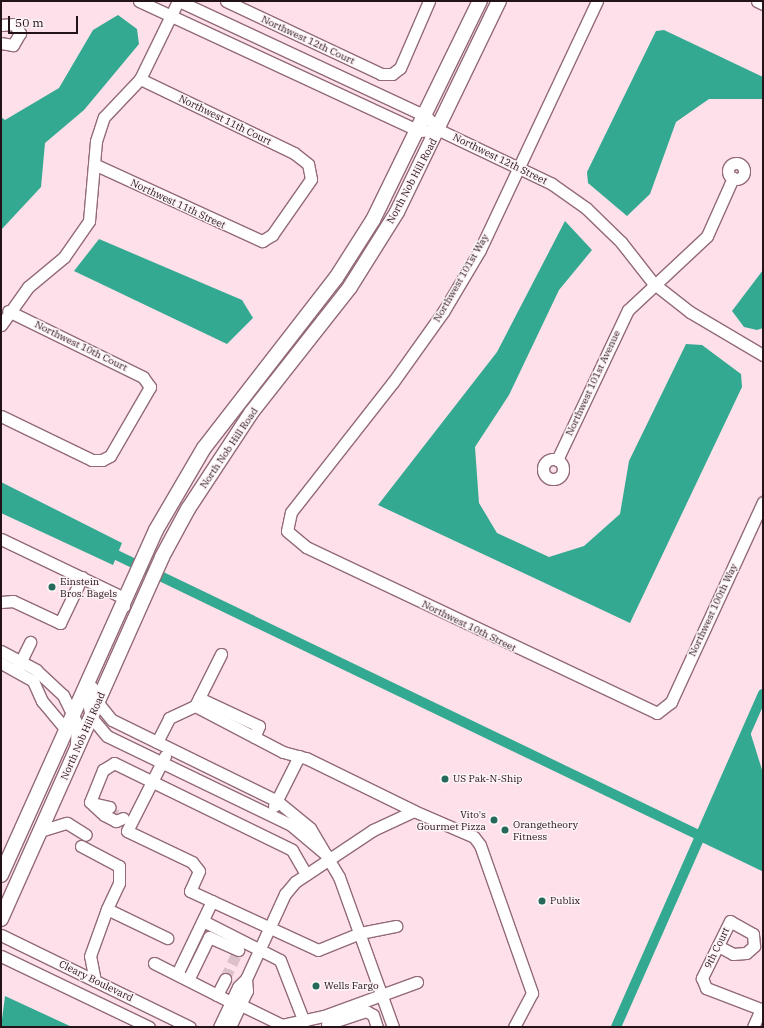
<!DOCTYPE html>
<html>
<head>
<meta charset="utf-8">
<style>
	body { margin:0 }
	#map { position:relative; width:764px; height:1028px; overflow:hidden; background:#fde0e9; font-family:"IBM Plex Serif",serif }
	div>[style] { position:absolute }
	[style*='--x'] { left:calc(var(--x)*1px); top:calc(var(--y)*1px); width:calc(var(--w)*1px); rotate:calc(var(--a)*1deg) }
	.water>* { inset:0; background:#34a991 }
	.canal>* { height:10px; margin:-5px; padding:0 5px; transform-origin:5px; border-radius:5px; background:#34a991 }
	.minor-tunnel>* { height:11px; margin-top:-5.5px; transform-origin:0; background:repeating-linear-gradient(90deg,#dcc1ca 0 11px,transparent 0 16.5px) }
	.roads { filter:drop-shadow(1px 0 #936a79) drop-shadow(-1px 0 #936a79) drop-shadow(0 1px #936a79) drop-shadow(0 -1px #936a79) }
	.minor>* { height:11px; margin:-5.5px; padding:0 5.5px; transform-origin:5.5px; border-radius:5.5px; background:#fff }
	.minor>.ring { margin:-5.5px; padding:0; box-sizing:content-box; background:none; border:11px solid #fff; border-radius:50% }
	.major>* { height:14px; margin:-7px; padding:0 7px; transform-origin:7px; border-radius:7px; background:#fff }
	.dots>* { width:11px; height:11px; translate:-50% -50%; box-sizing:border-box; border:2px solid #fdf3f6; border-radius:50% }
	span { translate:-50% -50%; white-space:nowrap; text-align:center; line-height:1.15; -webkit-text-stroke:3px #fdf3f6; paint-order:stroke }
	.street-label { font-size:10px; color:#231218 }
	.poi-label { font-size:10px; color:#231218 }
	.left { translate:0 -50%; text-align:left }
	.right { translate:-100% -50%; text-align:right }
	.frame { position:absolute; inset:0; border:2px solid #231218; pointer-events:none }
	.scale { position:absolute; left:8px; top:16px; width:70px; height:18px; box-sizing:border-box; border:2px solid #231218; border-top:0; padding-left:5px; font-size:12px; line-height:14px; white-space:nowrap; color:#231218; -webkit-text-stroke:3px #fdf3f6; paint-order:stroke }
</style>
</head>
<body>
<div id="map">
	<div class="water">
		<i style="clip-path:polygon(118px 15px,137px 29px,139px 44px,84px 110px,45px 143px,41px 187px,1px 230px,1px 117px,5px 120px,59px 88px,93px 30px)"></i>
		<i style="clip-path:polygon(664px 30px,763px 77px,763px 99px,709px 99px,676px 122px,650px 194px,627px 216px,588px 183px,587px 172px,656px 31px)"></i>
		<i style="clip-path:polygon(565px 221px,592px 250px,559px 290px,509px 395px,475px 447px,479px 503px,497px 533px,549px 557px,584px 546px,620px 514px,629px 461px,686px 344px,702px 345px,741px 374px,742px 387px,630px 623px,378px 505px,497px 352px)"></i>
		<i style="clip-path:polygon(99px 239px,242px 300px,253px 318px,227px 344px,74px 271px)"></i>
		<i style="clip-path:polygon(763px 270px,763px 328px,757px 330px,744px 327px,732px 311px)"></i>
		<i style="clip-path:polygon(1px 482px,122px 543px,113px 565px,1px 513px)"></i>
		<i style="clip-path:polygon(748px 725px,763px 773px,763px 866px,701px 837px)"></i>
		<i style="clip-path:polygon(5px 996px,72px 1027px,1px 1027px)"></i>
	</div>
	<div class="canal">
		<i style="--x:106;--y:550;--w:729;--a:25.69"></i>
		<i style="--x:616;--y:1027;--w:364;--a:-66.2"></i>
	</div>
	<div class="minor-tunnel">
		<i style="--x:108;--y:811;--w:10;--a:24"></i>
		<i style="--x:225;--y:979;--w:26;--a:-65"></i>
	</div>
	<div class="roads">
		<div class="minor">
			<i style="--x:139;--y:1;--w:309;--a:24.9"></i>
			<i style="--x:419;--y:131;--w:20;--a:-3"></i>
			<i style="--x:179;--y:1;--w:272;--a:25"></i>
			<i style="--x:426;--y:116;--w:19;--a:47"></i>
			<i style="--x:439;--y:130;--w:125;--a:25.5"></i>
			<i style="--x:552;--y:184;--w:42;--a:35.2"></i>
			<i style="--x:586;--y:208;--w:49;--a:44.2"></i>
			<i style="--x:621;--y:242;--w:52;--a:52"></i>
			<i style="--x:653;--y:283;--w:47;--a:38.1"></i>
			<i style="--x:690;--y:312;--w:85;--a:30.5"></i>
			<i style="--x:226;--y:1;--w:171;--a:25.2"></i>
			<i style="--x:381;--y:74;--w:11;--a:0"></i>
			<i style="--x:392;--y:74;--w:10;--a:-37"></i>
			<i style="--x:400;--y:68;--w:73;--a:-66.6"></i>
			<i style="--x:597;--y:1;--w:275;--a:115.2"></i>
			<i style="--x:480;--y:250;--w:72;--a:120.8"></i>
			<i style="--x:443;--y:312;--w:86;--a:125.5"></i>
			<i style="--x:393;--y:382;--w:165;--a:128.1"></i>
			<i style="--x:291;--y:512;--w:19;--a:102"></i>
			<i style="--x:287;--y:531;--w:25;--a:40"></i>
			<i style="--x:306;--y:547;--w:388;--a:25.3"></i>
			<i style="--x:657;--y:713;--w:18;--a:-38"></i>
			<i style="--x:671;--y:702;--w:220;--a:-65.3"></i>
			<i style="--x:757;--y:1;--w:7;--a:27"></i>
			<i style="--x:1;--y:25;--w:13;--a:-4"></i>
			<i style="--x:14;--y:24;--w:11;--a:56"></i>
			<i style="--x:20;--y:33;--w:14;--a:120"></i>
			<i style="--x:13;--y:45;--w:12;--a:-171"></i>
			<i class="ring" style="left:728px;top:163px;width:5px;height:5px"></i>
			<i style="--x:96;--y:165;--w:183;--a:24.6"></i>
			<i style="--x:262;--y:241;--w:12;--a:-31"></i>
			<i style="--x:272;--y:235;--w:68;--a:-55.1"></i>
			<i style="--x:311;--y:179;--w:15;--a:-101"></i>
			<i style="--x:308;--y:164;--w:18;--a:-142"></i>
			<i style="--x:294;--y:153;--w:171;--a:-154.3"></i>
			<i style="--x:1;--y:325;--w:47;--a:-54.6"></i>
			<i style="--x:28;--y:287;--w:47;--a:-39.8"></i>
			<i style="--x:64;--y:257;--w:44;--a:-55.2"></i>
			<i style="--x:89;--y:221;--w:80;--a:-85"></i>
			<i style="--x:96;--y:141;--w:25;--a:-72"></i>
			<i style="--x:104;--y:117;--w:52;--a:-46.5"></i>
			<i style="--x:140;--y:79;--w:87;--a:-64"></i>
			<i style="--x:1;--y:416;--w:101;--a:25.8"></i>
			<i style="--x:92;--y:460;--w:10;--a:0"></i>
			<i style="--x:102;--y:460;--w:9;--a:-27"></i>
			<i style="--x:110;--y:456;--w:80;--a:-59.9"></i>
			<i style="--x:150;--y:387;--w:12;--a:-125"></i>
			<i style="--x:143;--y:377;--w:150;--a:-153.9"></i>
			<i class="ring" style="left:543px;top:459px;width:9px;height:9px"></i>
			<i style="--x:557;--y:460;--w:166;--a:-64.7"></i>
			<i style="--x:628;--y:310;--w:108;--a:-43.1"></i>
			<i style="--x:707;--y:236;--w:64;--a:-65.9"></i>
			<i style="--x:1;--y:539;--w:136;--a:25.6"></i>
			<i style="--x:124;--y:598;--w:8;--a:90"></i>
			<i style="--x:1;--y:602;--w:12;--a:-5"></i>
			<i style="--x:13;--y:601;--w:52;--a:25.1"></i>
			<i style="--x:60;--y:623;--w:51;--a:-64.4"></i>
			<i style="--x:1;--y:651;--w:40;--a:28"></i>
			<i style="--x:36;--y:670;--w:37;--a:43"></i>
			<i style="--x:63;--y:695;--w:32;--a:64"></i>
			<i style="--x:77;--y:724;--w:21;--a:93"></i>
			<i style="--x:1;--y:663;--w:37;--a:29"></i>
			<i style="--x:33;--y:681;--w:22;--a:66"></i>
			<i style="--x:42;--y:701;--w:38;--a:50"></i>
			<i style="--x:18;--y:667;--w:28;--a:-64"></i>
			<i style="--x:92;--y:687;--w:12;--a:114"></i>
			<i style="--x:87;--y:698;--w:19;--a:78"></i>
			<i style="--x:91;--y:717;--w:25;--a:50"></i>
			<i style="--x:107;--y:736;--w:204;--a:25.8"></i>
			<i style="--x:291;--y:825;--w:50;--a:40.1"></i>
			<i style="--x:199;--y:698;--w:66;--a:25"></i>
			<i style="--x:259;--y:726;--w:12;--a:114"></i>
			<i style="--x:98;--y:703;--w:22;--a:51"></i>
			<i style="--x:112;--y:720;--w:184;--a:26.1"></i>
			<i style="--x:277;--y:801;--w:43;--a:39.3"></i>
			<i style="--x:310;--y:828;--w:57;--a:59.4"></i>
			<i style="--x:339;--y:877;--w:159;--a:70.2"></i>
			<i style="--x:196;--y:704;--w:56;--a:-63.4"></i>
			<i style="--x:157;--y:742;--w:27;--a:-63"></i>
			<i style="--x:169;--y:718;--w:29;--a:-25"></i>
			<i style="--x:195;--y:706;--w:99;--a:27.6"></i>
			<i style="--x:283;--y:752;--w:24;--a:15"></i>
			<i style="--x:306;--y:758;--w:120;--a:26.1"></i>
			<i style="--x:165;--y:756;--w:84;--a:116.9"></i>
			<i style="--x:127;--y:831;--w:72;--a:25.5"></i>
			<i style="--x:192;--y:862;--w:11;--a:52"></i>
			<i style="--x:199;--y:871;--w:22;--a:114"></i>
			<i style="--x:190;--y:891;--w:141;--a:24.7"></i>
			<i style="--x:318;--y:950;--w:45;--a:-22"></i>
			<i style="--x:360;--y:933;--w:37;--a:-11"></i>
			<i style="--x:92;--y:803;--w:18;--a:13"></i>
			<i style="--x:274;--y:806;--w:56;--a:-63.4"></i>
			<i style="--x:123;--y:818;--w:8;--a:157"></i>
			<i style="--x:116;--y:821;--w:13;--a:-153"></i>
			<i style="--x:104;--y:815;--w:19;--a:-137"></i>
			<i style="--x:90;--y:802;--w:35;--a:-68"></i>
			<i style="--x:103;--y:770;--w:13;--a:-32"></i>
			<i style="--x:114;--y:763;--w:198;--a:26"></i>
			<i style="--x:292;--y:850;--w:28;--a:60"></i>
			<i style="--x:40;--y:831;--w:28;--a:-17"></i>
			<i style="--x:67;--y:823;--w:22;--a:32"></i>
			<i style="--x:81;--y:846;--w:43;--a:27.8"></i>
			<i style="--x:119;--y:866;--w:17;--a:90"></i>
			<i style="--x:119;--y:883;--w:29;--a:115"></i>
			<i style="--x:203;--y:921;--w:86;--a:26.9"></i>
			<i style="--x:280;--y:960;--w:66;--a:68.8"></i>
			<i style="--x:1;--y:935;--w:210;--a:26"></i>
			<i style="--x:718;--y:946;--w:17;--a:28"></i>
			<i style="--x:733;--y:954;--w:13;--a:-4"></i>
			<i style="--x:746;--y:953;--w:11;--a:-41"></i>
			<i style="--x:754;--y:946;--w:12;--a:-95"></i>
			<i style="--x:753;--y:934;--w:26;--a:-151"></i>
			<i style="--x:730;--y:921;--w:64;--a:116.2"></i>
			<i style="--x:702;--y:978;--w:11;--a:68"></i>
			<i style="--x:706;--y:988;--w:61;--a:21.1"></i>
			<i style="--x:1;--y:956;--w:164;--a:25.6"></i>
			<i style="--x:154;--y:963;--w:86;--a:26.9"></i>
			<i style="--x:177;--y:974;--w:81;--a:-64.4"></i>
			<i style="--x:188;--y:980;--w:48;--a:-64"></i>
			<i style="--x:209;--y:937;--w:32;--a:24"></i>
			<i style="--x:95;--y:981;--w:25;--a:-101"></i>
			<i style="--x:90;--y:956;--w:50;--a:-70.1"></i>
			<i style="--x:107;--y:909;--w:67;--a:25.8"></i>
			<i style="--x:217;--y:995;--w:18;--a:-63"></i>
			<i style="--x:241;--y:1005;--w:46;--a:26"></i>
			<i style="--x:282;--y:1025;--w:43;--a:-12.1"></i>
			<i style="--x:324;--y:1016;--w:99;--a:-20.1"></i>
			<i style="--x:327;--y:1024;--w:41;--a:-18.4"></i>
			<i style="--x:366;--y:1011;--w:8;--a:30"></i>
			<i style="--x:373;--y:1015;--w:13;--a:72"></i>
			<i style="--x:219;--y:1027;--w:44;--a:-64.6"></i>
			<i style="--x:238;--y:987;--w:11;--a:-45"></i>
			<i style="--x:246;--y:979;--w:94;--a:-65.4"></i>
			<i style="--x:285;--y:894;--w:16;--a:-50"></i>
			<i style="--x:295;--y:882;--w:94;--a:-33.7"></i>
			<i style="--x:373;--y:830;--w:45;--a:-24.9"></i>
			<i style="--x:414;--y:811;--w:65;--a:23.4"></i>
			<i style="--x:474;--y:837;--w:10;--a:53"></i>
			<i style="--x:480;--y:845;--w:157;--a:70.6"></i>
			<i style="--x:532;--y:993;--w:38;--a:118"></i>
			<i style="--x:230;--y:1027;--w:40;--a:-65"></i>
			<i style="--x:247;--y:991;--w:12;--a:-95"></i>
			<i style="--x:753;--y:1027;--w:20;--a:-66"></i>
		</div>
		<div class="major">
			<i style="--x:1;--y:875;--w:378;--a:-65.8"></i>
			<i style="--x:156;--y:530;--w:95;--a:-59.7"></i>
			<i style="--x:204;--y:448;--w:215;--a:-52.2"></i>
			<i style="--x:336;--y:278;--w:69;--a:-57.5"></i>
			<i style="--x:373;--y:220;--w:244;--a:-64"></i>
			<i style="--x:1;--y:919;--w:396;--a:-66"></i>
			<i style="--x:162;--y:557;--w:55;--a:-61.6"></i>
			<i style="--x:188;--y:509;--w:115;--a:-56.7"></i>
			<i style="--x:251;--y:413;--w:160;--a:-51.8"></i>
			<i style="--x:350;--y:287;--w:89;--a:-57.9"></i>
			<i style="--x:397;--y:212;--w:234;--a:-64.2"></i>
		</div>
	</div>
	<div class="dots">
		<i style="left:52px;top:587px;background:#25695a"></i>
		<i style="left:445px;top:779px;background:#25695a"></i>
		<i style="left:494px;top:820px;background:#25695a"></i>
		<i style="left:505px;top:830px;background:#25695a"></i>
		<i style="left:542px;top:901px;background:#25695a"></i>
		<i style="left:316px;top:986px;background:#25695a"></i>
	</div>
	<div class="street-label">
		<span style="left:308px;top:40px;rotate:25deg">Northwest 12th Court</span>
		<span style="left:225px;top:120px;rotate:26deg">Northwest 11th Court</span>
		<span style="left:500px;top:159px;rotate:26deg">Northwest 12th Street</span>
		<span style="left:412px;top:181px;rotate:-62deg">North Nob Hill Road</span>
		<span style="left:178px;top:204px;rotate:25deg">Northwest 11th Street</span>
		<span style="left:461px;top:278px;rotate:-60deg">Northwest 101st Way</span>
		<span style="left:81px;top:346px;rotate:26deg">Northwest 10th Court</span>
		<span style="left:593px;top:383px;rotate:-65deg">Northwest 101st Avenue</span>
		<span style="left:229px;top:448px;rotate:-56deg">North Nob Hill Road</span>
		<span style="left:713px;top:610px;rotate:-65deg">Northwest 100th Way</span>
		<span style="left:469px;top:626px;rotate:26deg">Northwest 10th Street</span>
		<span style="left:83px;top:736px;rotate:-66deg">North Nob Hill Road</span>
		<span style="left:717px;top:948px;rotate:-64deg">9th Court</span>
		<span style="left:96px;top:981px;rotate:26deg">Cleary Boulevard</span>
	</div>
	<div class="poi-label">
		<span class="left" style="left:60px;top:587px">Einstein<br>Bros. Bagels</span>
		<span class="left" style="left:453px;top:779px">US Pak-N-Ship</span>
		<span class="right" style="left:486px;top:820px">Vito's<br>Gourmet Pizza</span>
		<span class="left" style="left:513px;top:830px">Orangetheory<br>Fitness</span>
		<span class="left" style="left:550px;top:901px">Publix</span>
		<span class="left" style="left:324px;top:986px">Wells Fargo</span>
	</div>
	<div class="frame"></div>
	<div class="scale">50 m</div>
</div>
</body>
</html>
